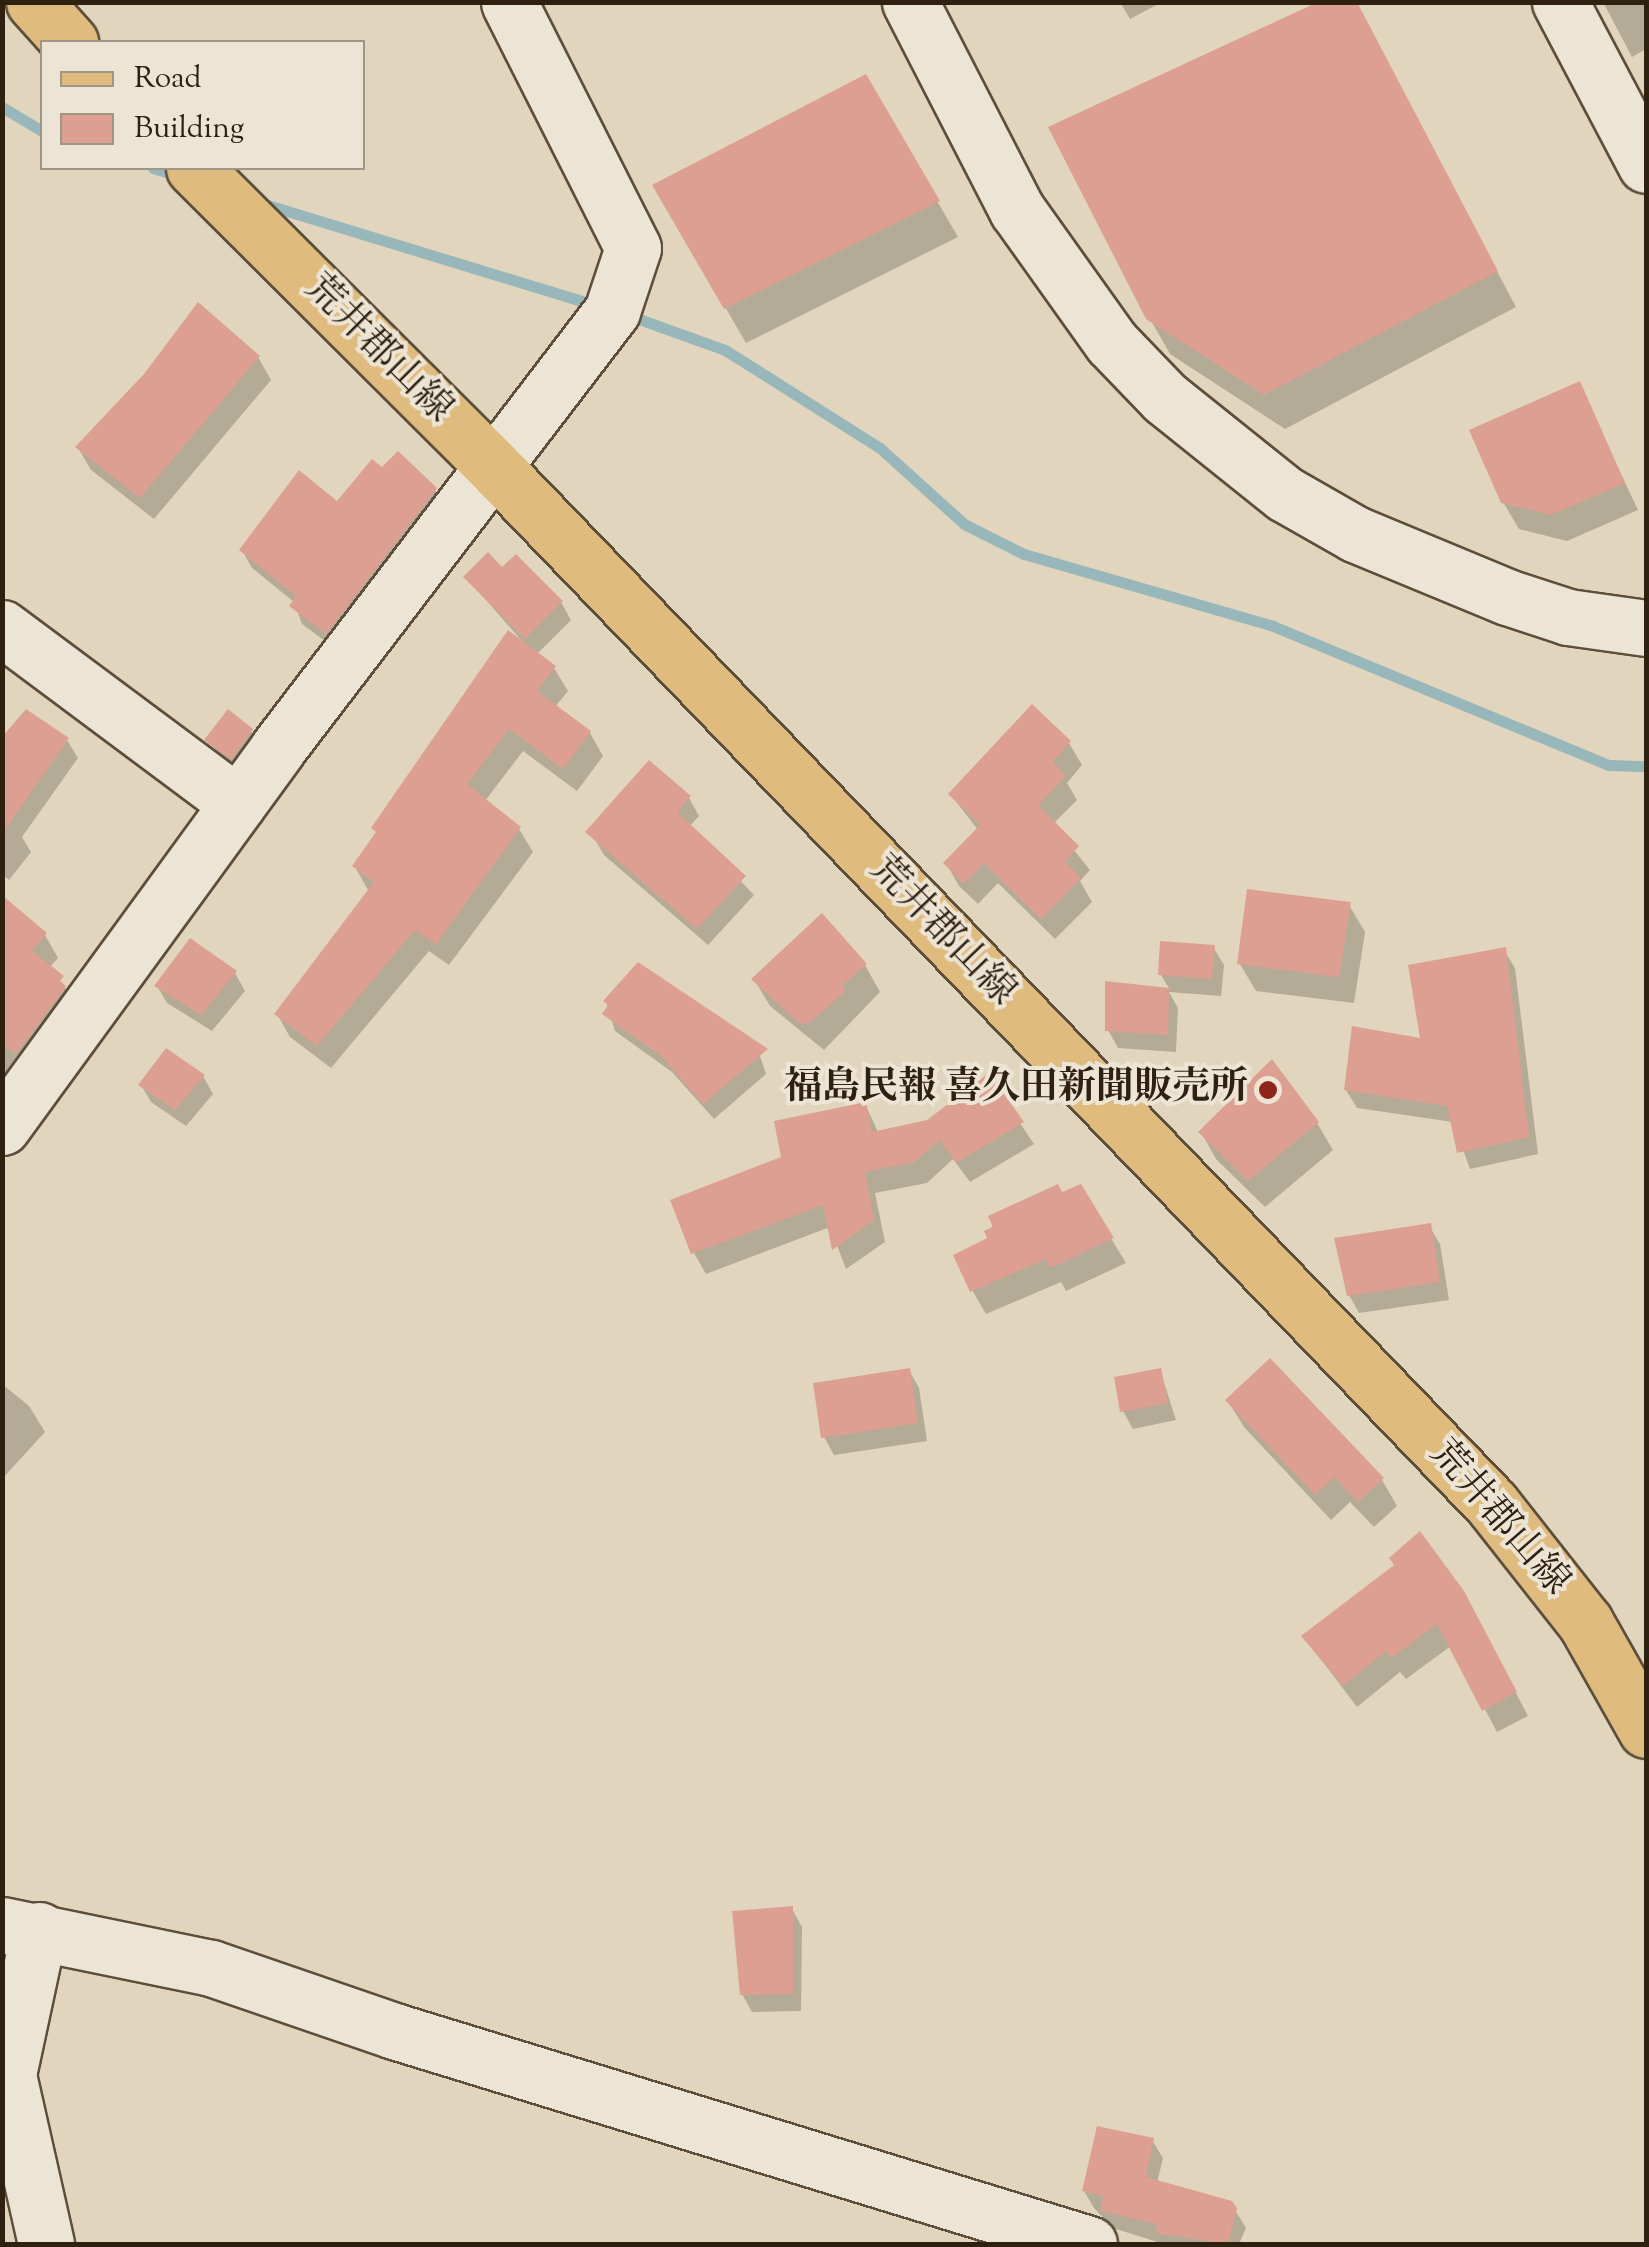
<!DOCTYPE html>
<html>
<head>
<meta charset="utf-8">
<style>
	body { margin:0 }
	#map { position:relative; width:1649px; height:2247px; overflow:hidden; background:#e1d6bd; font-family:"Sorts Mill Goudy","Noto Serif JP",serif }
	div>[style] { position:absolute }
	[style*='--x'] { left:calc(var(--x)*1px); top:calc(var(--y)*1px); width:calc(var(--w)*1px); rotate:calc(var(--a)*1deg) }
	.shadow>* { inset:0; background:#0003 }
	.stream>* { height:11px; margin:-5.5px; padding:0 5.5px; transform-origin:5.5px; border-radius:5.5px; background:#98b7bb }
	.building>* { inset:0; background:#dd9f91 }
	.roads { filter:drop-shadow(2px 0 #5c4e3b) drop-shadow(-2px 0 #5c4e3b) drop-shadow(0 2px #5c4e3b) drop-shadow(0 -2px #5c4e3b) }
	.minor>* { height:55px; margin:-27.5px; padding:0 27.5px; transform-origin:27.5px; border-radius:27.5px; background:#ece4d4 }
	.major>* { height:55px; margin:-27.5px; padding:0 27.5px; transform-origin:27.5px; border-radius:27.5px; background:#e0bb7e }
	.dots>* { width:28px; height:28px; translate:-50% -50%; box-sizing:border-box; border:5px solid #ece4d4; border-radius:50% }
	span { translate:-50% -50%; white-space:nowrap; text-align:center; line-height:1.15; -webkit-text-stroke:8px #ece4d4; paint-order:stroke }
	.street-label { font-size:38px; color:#2f2110 }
	.poi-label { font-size:38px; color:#2f2110; font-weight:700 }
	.right { translate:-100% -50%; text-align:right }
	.frame { position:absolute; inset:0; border:5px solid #2f2110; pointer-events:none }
	.legend { position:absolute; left:40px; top:40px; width:325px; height:130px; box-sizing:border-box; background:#ece4d4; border:2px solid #a09686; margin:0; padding:12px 18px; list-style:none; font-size:30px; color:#2f2110 }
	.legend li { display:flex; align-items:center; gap:20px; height:50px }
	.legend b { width:50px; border:2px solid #a09686 }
</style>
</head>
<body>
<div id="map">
	<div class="shadow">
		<i style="clip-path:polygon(1120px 2px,1162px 2px,1130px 19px)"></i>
		<i style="clip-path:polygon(1603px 2px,1646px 2px,1646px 49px,1632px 57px)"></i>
		<i style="clip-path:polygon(1368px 27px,1516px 307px,1285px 429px,1170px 354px,1149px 317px)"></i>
		<i style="clip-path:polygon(865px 77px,958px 237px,746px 343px,655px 186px)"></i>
		<i style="clip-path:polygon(258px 357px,271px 380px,154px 519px,91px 470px,78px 448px)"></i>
		<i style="clip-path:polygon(1579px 385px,1638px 510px,1567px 541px,1519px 529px,1503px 502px)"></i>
		<i style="clip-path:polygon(382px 471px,435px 490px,445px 508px,337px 650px,302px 624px,294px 602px,252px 568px,242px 550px,337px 504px)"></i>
		<i style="clip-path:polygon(502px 570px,561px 602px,571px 620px,536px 655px,554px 668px,568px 691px,555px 707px,590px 733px,603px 756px,577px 791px,523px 751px,485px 801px,519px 829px,533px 852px,449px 965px,429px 951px,331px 1068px,290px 1037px,277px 1014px,368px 890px,355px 867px,521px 640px,466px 577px)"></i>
		<i style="clip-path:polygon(251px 731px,261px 749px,242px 776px,207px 740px)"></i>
		<i style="clip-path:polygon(2px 740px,67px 740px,78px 758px,22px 837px,31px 852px,9px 880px,2px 874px)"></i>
		<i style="clip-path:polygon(1069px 743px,1082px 765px,1067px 783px,1077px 800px,1053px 824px,1090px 870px,1080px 881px,1092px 902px,1055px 939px,998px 883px,978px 904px,959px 886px,946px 863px,978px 830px,951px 795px)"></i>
		<i style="clip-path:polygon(689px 798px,699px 816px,689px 827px,754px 895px,708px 945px,604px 855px,593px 836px)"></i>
		<i style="clip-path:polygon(2px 898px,45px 935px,58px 958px,49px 968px,75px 1000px,2px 1100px)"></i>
		<i style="clip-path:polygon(1349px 905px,1365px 932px,1354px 1003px,1256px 991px,1240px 964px)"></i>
		<i style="clip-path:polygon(1213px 947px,1224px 965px,1221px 996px,1169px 992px,1178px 1008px,1176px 1052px,1118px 1048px,1108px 1030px,1108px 984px,1170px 990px,1161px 975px)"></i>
		<i style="clip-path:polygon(1504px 950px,1515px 968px,1538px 1154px,1470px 1169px,1453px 1122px,1357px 1108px,1346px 1090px,1423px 1041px)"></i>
		<i style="clip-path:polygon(865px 965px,880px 992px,824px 1050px,770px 1006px,754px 979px)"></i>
		<i style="clip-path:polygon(235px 973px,245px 991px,212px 1031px,167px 1003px,157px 986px)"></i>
		<i style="clip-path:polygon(606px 1002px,756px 1044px,766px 1074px,714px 1119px,672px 1072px,615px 1031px)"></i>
		<i style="clip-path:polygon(203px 1076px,213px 1094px,186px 1126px,151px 1102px,141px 1085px)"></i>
		<i style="clip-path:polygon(988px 1076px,1034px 1144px,970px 1182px,953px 1159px,927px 1183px,875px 1193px,885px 1242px,846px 1269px,830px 1227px,706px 1274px,694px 1253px,784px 1159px,865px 1104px,879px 1134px,928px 1123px)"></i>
		<i style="clip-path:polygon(1317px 1123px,1333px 1150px,1265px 1207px,1216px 1159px,1201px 1132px)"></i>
		<i style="clip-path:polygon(1080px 1187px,1126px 1263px,1066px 1291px,1061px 1282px,986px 1314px,972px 1290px,995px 1216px)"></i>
		<i style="clip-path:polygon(1429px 1226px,1440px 1244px,1449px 1300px,1359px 1313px,1349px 1295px)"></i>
		<i style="clip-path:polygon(909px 1370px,919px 1388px,927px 1441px,834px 1455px,824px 1437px)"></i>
		<i style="clip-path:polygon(1160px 1370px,1176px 1420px,1133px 1429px,1123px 1411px)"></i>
		<i style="clip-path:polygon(2px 1384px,29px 1406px,45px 1432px,2px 1479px)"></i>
		<i style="clip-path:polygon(1228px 1401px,1382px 1480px,1397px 1506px,1374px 1527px,1350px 1502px,1331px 1520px,1244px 1427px)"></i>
		<i style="clip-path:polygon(1476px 1616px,1528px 1716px,1497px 1732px,1451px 1646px,1406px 1679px,1400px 1672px,1357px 1707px,1304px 1637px)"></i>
		<i style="clip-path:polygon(792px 1909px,802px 1927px,801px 2011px,752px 2012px,742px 1994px)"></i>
		<i style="clip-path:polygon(1152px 2140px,1163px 2158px,1157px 2183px,1235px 2210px,1246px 2228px,1239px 2244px,1164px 2244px,1113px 2228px,1094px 2208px,1084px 2191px)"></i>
	</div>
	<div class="stream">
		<i style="--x:2;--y:107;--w:47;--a:31"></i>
		<i style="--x:153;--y:168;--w:30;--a:17"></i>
		<i style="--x:261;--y:203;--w:351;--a:17"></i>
		<i style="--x:625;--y:314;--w:106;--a:19.8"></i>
		<i style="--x:725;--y:350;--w:183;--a:32.3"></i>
		<i style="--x:880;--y:448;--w:113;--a:42.1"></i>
		<i style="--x:964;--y:524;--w:67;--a:26.6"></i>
		<i style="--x:1024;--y:554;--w:259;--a:16.1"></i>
		<i style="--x:1273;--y:626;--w:364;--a:22.5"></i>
		<i style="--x:1609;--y:765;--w:37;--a:2"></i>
	</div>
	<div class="building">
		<i style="clip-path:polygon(1318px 2px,1357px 2px,1498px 271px,1264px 395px,1146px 319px,1048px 127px)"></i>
		<i style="clip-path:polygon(866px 74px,940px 201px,724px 309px,652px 185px)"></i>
		<i style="clip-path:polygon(198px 302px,260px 356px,140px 498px,75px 447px,144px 374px)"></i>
		<i style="clip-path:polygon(1580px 381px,1625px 483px,1551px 515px,1501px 503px,1469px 430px)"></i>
		<i style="clip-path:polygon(398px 451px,437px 488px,326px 634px,289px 606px,296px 596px,239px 550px,299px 470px,337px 501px,372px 459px,382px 467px)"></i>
		<i style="clip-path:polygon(488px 552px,502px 567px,516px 554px,563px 601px,525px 639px,463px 577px)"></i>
		<i style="clip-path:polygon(508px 630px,556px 666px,537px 691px,591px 731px,563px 769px,509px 729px,467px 784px,521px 827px,436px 944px,415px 930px,317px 1046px,274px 1014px,374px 882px,352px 866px,376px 832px,371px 828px)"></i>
		<i style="clip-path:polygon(1032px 704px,1071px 741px,1053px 762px,1066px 776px,1038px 805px,1079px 846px,1065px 861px,1081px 878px,1041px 919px,984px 863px,964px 884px,943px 863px,980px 825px,948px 794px)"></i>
		<i style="clip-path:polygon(26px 709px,69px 738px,2px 834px,2px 737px)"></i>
		<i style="clip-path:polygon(228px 709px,253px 729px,231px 760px,204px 740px)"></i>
		<i style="clip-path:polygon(649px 760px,691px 796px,677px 812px,746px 876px,697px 929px,585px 832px)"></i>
		<i style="clip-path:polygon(1247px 889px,1351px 902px,1339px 977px,1237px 964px)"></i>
		<i style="clip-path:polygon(2px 895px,47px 933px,32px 951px,64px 976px,60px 981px,66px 986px,16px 1054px,2px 1044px)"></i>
		<i style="clip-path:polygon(822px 913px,867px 964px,842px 986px,846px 991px,808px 1024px,799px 1023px,751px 979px)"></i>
		<i style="clip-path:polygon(190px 938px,237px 971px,201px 1015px,154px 986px)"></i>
		<i style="clip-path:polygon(1160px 941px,1215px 945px,1212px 979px,1158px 975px)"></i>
		<i style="clip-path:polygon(1506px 947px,1529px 1137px,1457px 1153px,1447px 1106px,1344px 1090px,1352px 1026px,1420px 1038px,1408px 965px)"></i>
		<i style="clip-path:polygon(638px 962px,768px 1049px,703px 1104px,660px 1055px,602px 1014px,608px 1005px,603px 1001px)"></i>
		<i style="clip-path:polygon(1105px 981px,1169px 988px,1168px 1035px,1105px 1031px)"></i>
		<i style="clip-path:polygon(166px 1048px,205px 1075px,175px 1110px,138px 1085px)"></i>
		<i style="clip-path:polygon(1272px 1059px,1319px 1122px,1248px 1181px,1198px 1132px)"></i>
		<i style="clip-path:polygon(989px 1073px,1024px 1122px,956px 1163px,940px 1140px,915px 1162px,865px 1172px,874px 1220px,832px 1250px,823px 1205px,691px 1254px,670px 1200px,781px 1157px,774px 1121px,866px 1102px,872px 1132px,927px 1120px)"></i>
		<i style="clip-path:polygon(1058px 1184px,1062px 1192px,1081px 1184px,1114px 1238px,1050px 1268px,1046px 1259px,970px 1292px,953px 1255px,987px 1238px,984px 1231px,993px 1227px,988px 1216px)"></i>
		<i style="clip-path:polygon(1431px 1223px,1440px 1282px,1347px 1296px,1334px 1238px)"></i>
		<i style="clip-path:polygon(1270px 1358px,1384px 1478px,1358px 1502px,1334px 1477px,1315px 1495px,1225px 1400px)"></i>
		<i style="clip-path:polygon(910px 1368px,918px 1423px,821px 1438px,813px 1383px)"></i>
		<i style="clip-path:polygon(1161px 1368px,1168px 1403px,1120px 1412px,1114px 1377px)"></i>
		<i style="clip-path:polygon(1420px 1531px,1464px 1591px,1517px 1692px,1482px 1711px,1437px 1624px,1391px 1658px,1386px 1651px,1343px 1686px,1301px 1636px,1394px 1565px,1389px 1558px)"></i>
		<i style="clip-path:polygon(793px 1906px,793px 1994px,740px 1995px,732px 1911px)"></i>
		<i style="clip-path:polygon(1097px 2126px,1154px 2138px,1146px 2177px,1232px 2201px,1237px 2208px,1228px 2244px,1155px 2233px,1157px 2224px,1100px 2211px,1103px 2196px,1082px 2191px)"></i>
	</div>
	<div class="roads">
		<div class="minor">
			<i style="--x:910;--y:2;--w:234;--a:62.8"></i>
			<i style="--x:1017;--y:210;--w:163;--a:54.5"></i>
			<i style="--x:1112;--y:343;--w:76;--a:46.1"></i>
			<i style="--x:1165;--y:398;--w:154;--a:38.7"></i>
			<i style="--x:1285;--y:494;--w:81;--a:29.7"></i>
			<i style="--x:1355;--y:534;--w:165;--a:22.5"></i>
			<i style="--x:1507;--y:597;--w:64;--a:18.2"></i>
			<i style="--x:1568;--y:617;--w:79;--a:8"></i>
			<i style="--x:1560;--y:2;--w:184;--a:62.2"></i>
			<i style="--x:2;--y:628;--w:294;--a:36.7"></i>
			<i style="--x:2;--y:1127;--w:469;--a:-53.9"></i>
			<i style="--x:278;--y:748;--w:550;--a:-52.61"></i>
			<i style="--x:612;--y:311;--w:66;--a:-71.6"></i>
			<i style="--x:633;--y:248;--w:275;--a:-116.8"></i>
			<i style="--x:2;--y:1925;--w:213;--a:11.6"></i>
			<i style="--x:211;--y:1968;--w:194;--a:19"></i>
			<i style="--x:394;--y:2031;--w:727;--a:17.04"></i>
			<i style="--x:39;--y:1930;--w:148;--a:102.1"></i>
			<i style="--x:8;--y:2075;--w:173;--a:77.3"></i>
		</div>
		<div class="major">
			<i style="--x:34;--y:2;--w:54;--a:48"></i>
			<i style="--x:194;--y:168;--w:424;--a:44.9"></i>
			<i style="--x:494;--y:467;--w:1439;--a:46.1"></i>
			<i style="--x:1492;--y:1504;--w:150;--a:51.8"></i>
			<i style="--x:1585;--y:1622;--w:124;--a:60.5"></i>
		</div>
	</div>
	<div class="dots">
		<i style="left:1268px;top:1090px;background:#8f2418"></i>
	</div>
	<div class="street-label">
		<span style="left:377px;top:350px;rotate:45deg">荒井郡山線</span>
		<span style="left:941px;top:932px;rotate:46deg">荒井郡山線</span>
		<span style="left:1498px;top:1519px;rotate:49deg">荒井郡山線</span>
	</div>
	<div class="poi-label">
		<span class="right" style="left:1248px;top:1090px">福島民報 喜久田新聞販売所</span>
	</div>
	<div class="frame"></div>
	<ul class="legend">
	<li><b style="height:12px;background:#e0bb7e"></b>Road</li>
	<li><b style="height:28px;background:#dd9f91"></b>Building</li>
	</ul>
</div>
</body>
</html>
